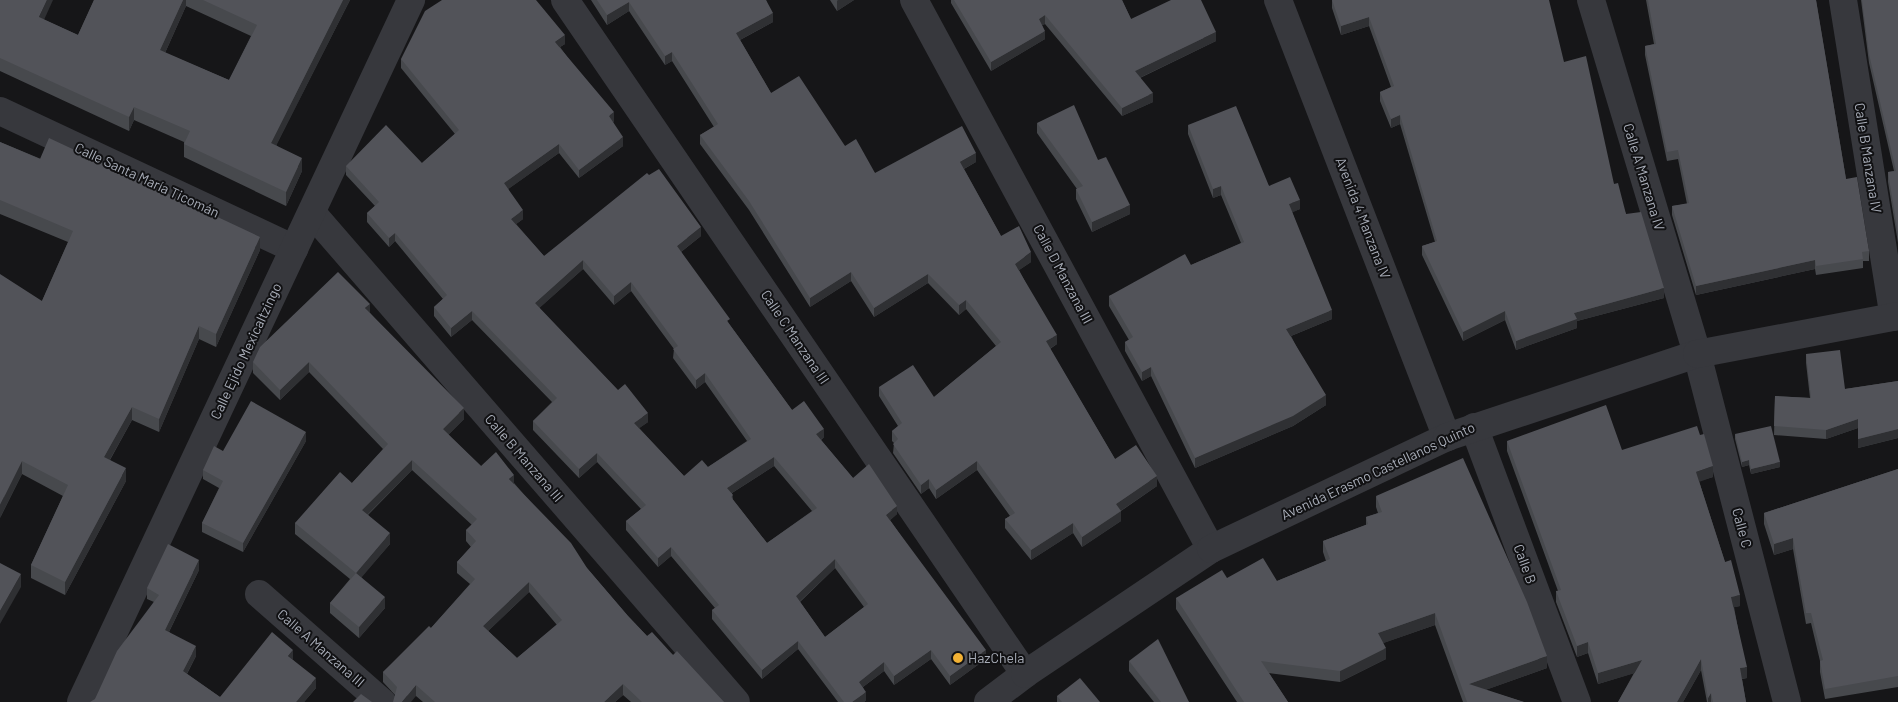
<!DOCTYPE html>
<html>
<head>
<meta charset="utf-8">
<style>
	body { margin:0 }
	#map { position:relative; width:1898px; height:702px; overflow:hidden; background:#161618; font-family:Barlow,sans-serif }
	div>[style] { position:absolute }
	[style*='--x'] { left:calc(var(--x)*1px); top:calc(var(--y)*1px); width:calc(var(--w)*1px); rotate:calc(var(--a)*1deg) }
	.minor>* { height:28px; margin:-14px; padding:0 14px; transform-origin:14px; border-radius:14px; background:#37383d }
	.wall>* { inset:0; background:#47494d }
	.shaded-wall>* { inset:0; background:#2f3033 }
	.building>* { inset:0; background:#525359 }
	.dots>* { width:14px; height:14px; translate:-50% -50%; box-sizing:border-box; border:2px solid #111113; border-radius:50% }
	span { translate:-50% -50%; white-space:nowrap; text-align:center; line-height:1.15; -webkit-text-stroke:4px #111113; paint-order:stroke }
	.street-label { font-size:14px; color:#a8adb8 }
	.poi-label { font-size:14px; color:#a8adb8 }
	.left { translate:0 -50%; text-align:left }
</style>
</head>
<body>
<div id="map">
	<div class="minor">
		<i style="--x:565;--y:0;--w:816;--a:55.69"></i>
		<i style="--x:914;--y:0;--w:624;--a:61.59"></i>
		<i style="--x:1278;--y:0;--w:469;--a:68.9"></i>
		<i style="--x:1591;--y:0;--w:370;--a:73.3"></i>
		<i style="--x:1697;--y:354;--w:359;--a:75.5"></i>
		<i style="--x:1843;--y:0;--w:321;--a:80.9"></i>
		<i style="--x:0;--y:111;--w:325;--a:25.1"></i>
		<i style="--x:312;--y:213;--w:647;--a:49.07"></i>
		<i style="--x:1474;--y:427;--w:294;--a:69.5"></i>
		<i style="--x:259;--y:594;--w:164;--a:41.3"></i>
		<i style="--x:81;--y:702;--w:776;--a:-64.82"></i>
		<i style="--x:988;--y:702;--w:46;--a:-37.1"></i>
		<i style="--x:1025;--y:674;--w:224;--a:-33.9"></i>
		<i style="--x:1211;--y:549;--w:261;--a:-25.4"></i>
		<i style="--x:1447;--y:437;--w:263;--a:-18.4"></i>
		<i style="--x:1697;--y:354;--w:205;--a:-10.7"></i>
	</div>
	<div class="wall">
		<i style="clip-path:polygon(evenodd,0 0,78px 35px,94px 0,350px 0,276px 145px,302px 171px,286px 206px,184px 157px,184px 142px,134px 120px,129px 131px,0 71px,0 0,186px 6px,251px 36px,229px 80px,165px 53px,186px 6px)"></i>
		<i style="clip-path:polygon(591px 0,766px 0,773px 22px,740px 40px,771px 93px,845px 146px,875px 173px,976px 162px,964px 169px,1001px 236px,1031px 262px,1019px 270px,1057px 344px,1050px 349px,1115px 459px,1157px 486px,1121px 511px,1121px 521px,1082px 547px,1073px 533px,1031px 560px,1005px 528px,1005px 519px,1010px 516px,977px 470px,936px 499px,929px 488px,921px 494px,893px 453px,894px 443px,892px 441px,892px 431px,898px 426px,879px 396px,879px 387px,934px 397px,996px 346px,966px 309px,959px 315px,928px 283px,874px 317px,851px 281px,810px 307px,749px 210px,700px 144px,700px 135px,714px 127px,672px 61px,665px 65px,629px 11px,607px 25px)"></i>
		<i style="clip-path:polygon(830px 0,854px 0,837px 11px)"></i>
		<i style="clip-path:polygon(951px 0,1122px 0,1131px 19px,1216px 41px,1140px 78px,1153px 102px,1122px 116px,1045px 24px,1042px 25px,1045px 39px,991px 71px,951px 3px)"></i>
		<i style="clip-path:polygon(1332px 0,1564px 62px,1626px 214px,1664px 298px,1577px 321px,1577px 328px,1516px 350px,1505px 320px,1463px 341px,1422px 255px,1422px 246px,1435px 242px,1400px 124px,1391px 128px,1380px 101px,1380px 92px,1391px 87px,1369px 26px,1341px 35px,1332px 8px)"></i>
		<i style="clip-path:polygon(1646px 0,1816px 0,1846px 179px,1869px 251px,1869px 261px,1863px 261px,1863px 268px,1816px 275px,1815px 269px,1696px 295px,1672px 215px,1672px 206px,1687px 204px,1678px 159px,1667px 161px,1645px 55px,1645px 46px,1654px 44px)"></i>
		<i style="clip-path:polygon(1861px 0,1898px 0,1898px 243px,1888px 182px,1888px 172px,1894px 171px,1869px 63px)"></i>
		<i style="clip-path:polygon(evenodd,565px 44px,560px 47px,614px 121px,613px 122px,623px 146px,579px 178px,559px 153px,508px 189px,523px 219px,516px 224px,544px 256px,701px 236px,681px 252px,730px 325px,792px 410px,824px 437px,821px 440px,853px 478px,897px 514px,890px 520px,986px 659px,950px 685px,931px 659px,894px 685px,884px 671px,863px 687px,866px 700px,864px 702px,838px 702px,798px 649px,762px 679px,712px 619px,712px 610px,715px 608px,671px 556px,658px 567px,626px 530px,626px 521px,641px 509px,597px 462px,579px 478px,533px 430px,533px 421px,552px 402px,472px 320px,451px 337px,434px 316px,434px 307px,443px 299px,395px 241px,389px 247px,367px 222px,367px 213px,375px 206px,346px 175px,346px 166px,422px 163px,455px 134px,401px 68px,401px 59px,565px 44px,583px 269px,614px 305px,631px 291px,674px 349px,673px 358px,696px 389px,705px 382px,747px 441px,708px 467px,684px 476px,639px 428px,648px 422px,539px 308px,583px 269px,565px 44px,774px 466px,812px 511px,767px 543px,733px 500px,732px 493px,774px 466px,565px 44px,835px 568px,864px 607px,825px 637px,800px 602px,835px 568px)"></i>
		<i style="clip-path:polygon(1037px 123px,1098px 160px,1130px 214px,1092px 232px,1076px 199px,1076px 189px,1077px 189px,1037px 133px)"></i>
		<i style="clip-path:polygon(1188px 125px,1300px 209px,1292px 212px,1332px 319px,1291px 336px,1326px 405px,1293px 426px,1195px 468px,1151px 376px,1142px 381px,1125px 351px,1125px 342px,1129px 340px,1109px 306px,1109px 296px,1191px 265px,1241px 243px,1221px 195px,1213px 198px,1188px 134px)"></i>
		<i style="clip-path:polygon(0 142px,260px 250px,216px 347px,199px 339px,159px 432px,132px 420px,110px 460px,126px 481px,65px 595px,31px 578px,31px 565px,63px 496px,22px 474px,0 518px,42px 301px,68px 242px,0 214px)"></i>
		<i style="clip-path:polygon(evenodd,370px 313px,464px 419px,448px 435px,481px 466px,514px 483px,628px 616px,647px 636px,673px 655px,724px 702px,631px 702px,623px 695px,615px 702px,423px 702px,416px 696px,395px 695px,383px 682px,383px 672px,431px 628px,470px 584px,457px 573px,457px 562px,471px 547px,466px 541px,466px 530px,472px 525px,412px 470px,368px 515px,390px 544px,361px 577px,385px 608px,359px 638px,330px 613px,330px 603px,350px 579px,295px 534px,295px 523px,352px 483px,383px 449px,309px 372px,280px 400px,253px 373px,253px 362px,370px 313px,529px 592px,557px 625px,517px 658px,488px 631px,529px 592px)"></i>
		<i style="clip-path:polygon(1806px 354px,1845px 389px,1898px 381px,1898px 438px,1858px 448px,1858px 428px,1826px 439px,1774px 435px,1775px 396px,1810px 398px,1806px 363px)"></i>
		<i style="clip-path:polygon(1735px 434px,1780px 467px,1751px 474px,1749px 465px,1742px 467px,1735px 439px)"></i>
		<i style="clip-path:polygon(306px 441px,243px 552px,202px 532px,202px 523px,219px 488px,203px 479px,203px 470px,223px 451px)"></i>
		<i style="clip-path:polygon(1507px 441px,1713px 477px,1699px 481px,1725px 562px,1740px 606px,1734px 607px,1747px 678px,1742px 679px,1746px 702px,1707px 702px,1701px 670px,1683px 702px,1618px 702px,1634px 673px,1598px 684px,1588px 653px,1577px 657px,1556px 602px,1556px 591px,1558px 591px,1507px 451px)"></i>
		<i style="clip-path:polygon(1898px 469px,1898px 687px,1825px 699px,1820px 672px,1820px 661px,1811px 623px,1806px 624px,1793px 549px,1774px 555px,1764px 524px,1764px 513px)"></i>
		<i style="clip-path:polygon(1376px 496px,1547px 668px,1485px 690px,1524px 702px,1463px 702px,1435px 625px,1383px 643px,1386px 659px,1340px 682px,1269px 673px,1288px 702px,1237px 702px,1176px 609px,1176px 598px,1227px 578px,1277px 581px,1326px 561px,1323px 552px,1323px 541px,1366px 525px,1366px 517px,1378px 513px,1376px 507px)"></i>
		<i style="clip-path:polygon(199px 570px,169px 632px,196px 656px,187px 674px,220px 697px,293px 660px,316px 688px,304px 702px,95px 699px,154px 602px,147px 599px,147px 588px)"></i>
		<i style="clip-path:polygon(1129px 661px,1189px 702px,1154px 702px,1129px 671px)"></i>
		<i style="clip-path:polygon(1057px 696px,1100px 702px,1057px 702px)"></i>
	</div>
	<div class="shaded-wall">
		<i style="clip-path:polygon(47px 0,53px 0,39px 31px,39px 17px)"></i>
		<i style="clip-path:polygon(183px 0,186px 0,186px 6px,160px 64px,160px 50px)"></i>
		<i style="clip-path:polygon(343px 0,350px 0,271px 156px,271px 143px)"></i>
		<i style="clip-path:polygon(838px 0,854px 0,837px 11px,837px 1px)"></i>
		<i style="clip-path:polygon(629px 2px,629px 11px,607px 25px,607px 15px)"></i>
		<i style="clip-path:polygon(773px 13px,773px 22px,736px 42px,736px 33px)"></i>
		<i style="clip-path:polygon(1045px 15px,1045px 24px,1039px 27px,1039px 19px)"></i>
		<i style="clip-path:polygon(1369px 17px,1369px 26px,1341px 35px,1341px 26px)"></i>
		<i style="clip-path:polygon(1045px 31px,1045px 39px,991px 71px,991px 62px)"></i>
		<i style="clip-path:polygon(1216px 32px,1216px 41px,1135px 80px,1135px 71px)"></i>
		<i style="clip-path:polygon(565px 35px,565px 44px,555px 50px,555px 42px)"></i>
		<i style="clip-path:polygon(672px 52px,672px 61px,665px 65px,665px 56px)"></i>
		<i style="clip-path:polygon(1153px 93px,1153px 102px,1122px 116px,1122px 108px)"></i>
		<i style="clip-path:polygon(134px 107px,134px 120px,129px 131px,129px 117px)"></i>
		<i style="clip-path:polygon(614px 112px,614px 121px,609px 125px,609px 116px)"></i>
		<i style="clip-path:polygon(1400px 115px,1400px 124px,1391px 128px,1391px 119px)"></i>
		<i style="clip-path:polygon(623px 137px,623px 146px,579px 178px,579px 170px)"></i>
		<i style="clip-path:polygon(559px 144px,559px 153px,504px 192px,504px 183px)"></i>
		<i style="clip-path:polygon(976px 153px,976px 162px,960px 171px,960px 162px)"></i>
		<i style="clip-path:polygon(302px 158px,302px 171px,286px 206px,286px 192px)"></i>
		<i style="clip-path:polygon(1221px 186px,1221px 195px,1213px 198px,1213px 189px)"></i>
		<i style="clip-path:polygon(1300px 200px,1300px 209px,1289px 214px,1289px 204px)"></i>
		<i style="clip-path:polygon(1130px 205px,1130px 214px,1092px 232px,1092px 222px)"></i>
		<i style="clip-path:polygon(523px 210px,523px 219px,511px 228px,511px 219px)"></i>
		<i style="clip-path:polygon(701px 227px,701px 236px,677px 255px,677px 246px)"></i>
		<i style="clip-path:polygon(395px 233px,395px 241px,389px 247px,389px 238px)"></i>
		<i style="clip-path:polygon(260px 237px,260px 250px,216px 347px,216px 334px)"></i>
		<i style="clip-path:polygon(1031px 252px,1031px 262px,1015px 273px,1015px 264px)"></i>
		<i style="clip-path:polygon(583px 260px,583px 269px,535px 312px,535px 303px)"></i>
		<i style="clip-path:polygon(1815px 260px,1815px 269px,1696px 295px,1696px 286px)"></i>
		<i style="clip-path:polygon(851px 272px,851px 281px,810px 307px,810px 298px)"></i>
		<i style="clip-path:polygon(928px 274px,928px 283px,874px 317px,874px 308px)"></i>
		<i style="clip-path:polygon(631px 282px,631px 291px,614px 305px,614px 296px)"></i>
		<i style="clip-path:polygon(1664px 288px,1664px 298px,1577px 321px,1577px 328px,1516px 350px,1516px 341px,1574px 313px)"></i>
		<i style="clip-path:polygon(966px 300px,966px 309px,959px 315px,959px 305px)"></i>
		<i style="clip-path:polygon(370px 304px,370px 315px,365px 308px)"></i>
		<i style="clip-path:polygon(1332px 310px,1332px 319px,1286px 338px,1286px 329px)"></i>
		<i style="clip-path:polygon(472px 311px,472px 320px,451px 337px,451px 328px)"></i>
		<i style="clip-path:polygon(1505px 311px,1505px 320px,1463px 341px,1463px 332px)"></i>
		<i style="clip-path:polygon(199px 326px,199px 339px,159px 432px,159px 419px)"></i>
		<i style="clip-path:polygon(1057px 335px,1057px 344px,1046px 351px,1046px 341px)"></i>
		<i style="clip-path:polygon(309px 362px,309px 372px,280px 400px,280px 390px)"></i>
		<i style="clip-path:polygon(1151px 367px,1151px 376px,1142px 381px,1142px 372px)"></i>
		<i style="clip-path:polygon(705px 373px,705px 382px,696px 389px,696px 380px)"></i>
		<i style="clip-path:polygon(1326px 395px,1326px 405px,1293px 426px,1195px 468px,1195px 458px)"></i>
		<i style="clip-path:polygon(132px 407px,132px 420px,104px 470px,104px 457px)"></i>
		<i style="clip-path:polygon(464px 408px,464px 419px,443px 440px,443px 429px)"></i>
		<i style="clip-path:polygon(648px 413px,648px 422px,634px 432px,634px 423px)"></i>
		<i style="clip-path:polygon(1858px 419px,1858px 428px,1826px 439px,1826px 430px)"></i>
		<i style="clip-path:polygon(824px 429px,824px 437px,816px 443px,816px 434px)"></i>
		<i style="clip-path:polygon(1898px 429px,1898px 438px,1858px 448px,1858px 439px)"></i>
		<i style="clip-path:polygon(306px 432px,306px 441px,243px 552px,243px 543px)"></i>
		<i style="clip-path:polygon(597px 453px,597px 462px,579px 478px,579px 469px)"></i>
		<i style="clip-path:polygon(774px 457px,774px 466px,727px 496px,727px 488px)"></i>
		<i style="clip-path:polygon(412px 460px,412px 470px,362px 520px,362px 510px)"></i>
		<i style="clip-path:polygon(1749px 460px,1749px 465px,1742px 467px,1742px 462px)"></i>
		<i style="clip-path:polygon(22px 461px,22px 474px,0 518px,0 505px)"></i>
		<i style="clip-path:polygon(977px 461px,977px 470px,936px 499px,936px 490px)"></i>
		<i style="clip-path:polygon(1780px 462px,1780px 467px,1751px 474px,1751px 469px)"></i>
		<i style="clip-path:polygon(1713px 466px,1713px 477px,1696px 483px,1696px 472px)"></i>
		<i style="clip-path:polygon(126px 468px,126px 481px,65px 595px,65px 582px)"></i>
		<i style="clip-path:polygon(514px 475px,514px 485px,509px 479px)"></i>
		<i style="clip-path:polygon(1157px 476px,1157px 486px,1116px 514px,1116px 504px)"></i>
		<i style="clip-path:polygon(929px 479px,929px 488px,921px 494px,921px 485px)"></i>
		<i style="clip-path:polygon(897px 506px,897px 514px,886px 524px,886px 515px)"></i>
		<i style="clip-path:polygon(1121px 511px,1121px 521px,1082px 547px,1082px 537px)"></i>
		<i style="clip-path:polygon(1073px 523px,1073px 533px,1031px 560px,1031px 550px)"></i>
		<i style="clip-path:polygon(390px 533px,390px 544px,356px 584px,356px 573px)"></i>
		<i style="clip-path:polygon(1793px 538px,1793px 549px,1774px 555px,1774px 544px)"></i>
		<i style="clip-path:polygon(671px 547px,671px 556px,658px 567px,658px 558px)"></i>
		<i style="clip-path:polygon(835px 559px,835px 568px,796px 605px,796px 596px)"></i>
		<i style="clip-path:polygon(199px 560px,199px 570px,165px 640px,165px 630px)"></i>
		<i style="clip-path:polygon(21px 574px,21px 587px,0 624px,0 611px)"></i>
		<i style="clip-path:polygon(529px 582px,529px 592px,483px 636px,483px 626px)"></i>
		<i style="clip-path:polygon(1740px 595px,1740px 606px,1731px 608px,1731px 597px)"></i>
		<i style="clip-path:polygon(385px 597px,385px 608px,359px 638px,359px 627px)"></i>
		<i style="clip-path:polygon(1435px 613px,1435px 625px,1378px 645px,1378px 633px)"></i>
		<i style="clip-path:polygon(798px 641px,798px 649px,762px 679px,762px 670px)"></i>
		<i style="clip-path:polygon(1588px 642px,1588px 653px,1577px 657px,1577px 646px)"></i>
		<i style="clip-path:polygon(196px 646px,196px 656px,183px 681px,183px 671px)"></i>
		<i style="clip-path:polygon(1386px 648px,1386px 659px,1340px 682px,1340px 671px)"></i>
		<i style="clip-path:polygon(293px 650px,293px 660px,288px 656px)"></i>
		<i style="clip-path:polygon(931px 650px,931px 659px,894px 685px,894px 676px)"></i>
		<i style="clip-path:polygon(986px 650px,986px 659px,950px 685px,950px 676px)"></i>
		<i style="clip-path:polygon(1547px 656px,1547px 668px,1469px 696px,1469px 684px)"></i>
		<i style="clip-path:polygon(1701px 659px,1701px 670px,1683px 702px,1677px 702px)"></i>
		<i style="clip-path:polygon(1642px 660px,1642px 671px,1598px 684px,1598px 673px)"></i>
		<i style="clip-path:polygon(884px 662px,884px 671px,859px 690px,859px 682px)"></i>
		<i style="clip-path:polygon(1747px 667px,1747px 678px,1740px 679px,1740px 668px)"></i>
		<i style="clip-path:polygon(316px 678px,316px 688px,304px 702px,296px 702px)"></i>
		<i style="clip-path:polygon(623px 684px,623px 695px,615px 702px,604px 702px)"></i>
		<i style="clip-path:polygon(416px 685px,416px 696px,411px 702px,402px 702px)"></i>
		<i style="clip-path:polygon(866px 692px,866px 700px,864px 702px,852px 702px)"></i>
		<i style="clip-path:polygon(1711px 693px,1711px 702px,1708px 702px,1708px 698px)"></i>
	</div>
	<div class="building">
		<i style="clip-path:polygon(0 0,47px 0,39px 17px,78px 35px,94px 0,183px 0,160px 50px,229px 80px,257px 25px,203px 0,343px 0,271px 143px,302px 158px,286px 192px,184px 144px,190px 131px,134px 107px,129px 117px,0 58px)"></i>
		<i style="clip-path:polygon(evenodd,442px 0,536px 0,565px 35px,555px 42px,614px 112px,609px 116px,623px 137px,579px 170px,559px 144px,504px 183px,523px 210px,511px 219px,544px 256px,647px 173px,649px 175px,659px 169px,701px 227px,677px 246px,730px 319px,727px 321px,792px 410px,804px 401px,824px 429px,816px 434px,853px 478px,869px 464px,897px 506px,886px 515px,986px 650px,950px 676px,931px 650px,894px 676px,884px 662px,859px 682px,866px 692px,852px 702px,844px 702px,798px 641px,762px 670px,712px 610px,719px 605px,671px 547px,658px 558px,626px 521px,646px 505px,597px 453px,579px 469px,533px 421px,557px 398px,472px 311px,451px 328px,434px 307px,447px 295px,395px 233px,389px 238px,367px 213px,379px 202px,346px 166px,386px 125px,422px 163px,459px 130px,401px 59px,425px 11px,442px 0,583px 260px,614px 296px,631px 282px,678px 346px,673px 349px,696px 380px,705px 373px,751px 439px,708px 467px,702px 460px,684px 476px,634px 423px,648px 413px,625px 384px,618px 390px,535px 303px,583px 260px,442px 0,774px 457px,817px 508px,767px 543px,731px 497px,733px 495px,727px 488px,774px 457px,442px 0,835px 559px,868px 604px,825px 637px,796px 596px,835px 559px)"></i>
		<i style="clip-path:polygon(597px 0,766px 0,773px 13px,736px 33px,771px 93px,799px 76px,845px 146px,856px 139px,875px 173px,962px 126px,976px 153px,960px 162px,1001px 236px,1019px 226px,1031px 252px,1015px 264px,1057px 335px,1046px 341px,1115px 459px,1136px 445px,1157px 476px,1116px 504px,1121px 511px,1082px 537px,1073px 523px,1031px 550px,1005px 519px,1015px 513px,977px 461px,936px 490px,929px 479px,921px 485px,893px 444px,898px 439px,892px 431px,902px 423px,879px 387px,913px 365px,934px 397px,1001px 342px,966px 300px,959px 305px,928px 274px,874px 308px,851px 272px,810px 298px,749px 201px,700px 135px,718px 124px,672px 52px,665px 56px,629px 2px,607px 15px)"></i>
		<i style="clip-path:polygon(954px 0,1122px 0,1131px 19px,1171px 0,1201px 0,1216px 32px,1135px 71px,1153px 93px,1122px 108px,1045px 15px,1039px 19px,1045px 31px,991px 62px)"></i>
		<i style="clip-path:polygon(1332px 0,1549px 0,1564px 62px,1586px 56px,1614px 184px,1618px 183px,1626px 214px,1641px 212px,1664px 288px,1574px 313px,1577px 319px,1516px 341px,1505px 311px,1463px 332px,1422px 246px,1437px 241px,1400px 115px,1391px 119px,1380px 92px,1394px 86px,1369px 17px,1341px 26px)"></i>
		<i style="clip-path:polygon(1648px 0,1816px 0,1846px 179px,1857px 177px,1869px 251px,1862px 252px,1863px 259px,1816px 266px,1815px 260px,1696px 286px,1672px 206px,1689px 203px,1678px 150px,1667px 152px,1645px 46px,1656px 44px)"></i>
		<i style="clip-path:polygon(1862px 0,1898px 0,1898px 234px,1888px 172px,1896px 171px,1869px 54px)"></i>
		<i style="clip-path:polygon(1074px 105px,1098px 160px,1106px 157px,1130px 205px,1092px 222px,1076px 189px,1083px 186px,1037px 123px)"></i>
		<i style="clip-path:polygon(1236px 106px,1269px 186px,1290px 177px,1300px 200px,1289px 204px,1332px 310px,1286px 329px,1326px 395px,1293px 416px,1195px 458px,1151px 367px,1142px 372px,1125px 342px,1133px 337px,1109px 296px,1185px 254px,1191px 265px,1244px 242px,1221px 186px,1213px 189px,1188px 125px)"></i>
		<i style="clip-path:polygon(49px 138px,260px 237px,216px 334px,199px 326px,159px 419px,132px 407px,104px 457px,126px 468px,65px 582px,31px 565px,68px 485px,22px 461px,0 505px,0 274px,42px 301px,73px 231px,0 200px,0 142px,40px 159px)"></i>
		<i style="clip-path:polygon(evenodd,338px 272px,370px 304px,365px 308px,464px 408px,443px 429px,481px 466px,496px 452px,514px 475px,509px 479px,571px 543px,587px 568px,628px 616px,647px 636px,652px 632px,673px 655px,677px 651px,724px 702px,642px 702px,623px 684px,604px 702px,435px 702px,416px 685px,402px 702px,393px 702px,397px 687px,383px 672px,429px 626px,431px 628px,475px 579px,457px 562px,476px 541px,466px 530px,477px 519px,412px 460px,362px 510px,390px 533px,356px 573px,385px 597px,359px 627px,330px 603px,356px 573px,295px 523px,340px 472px,352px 483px,388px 444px,309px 362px,280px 390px,253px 362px,260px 347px,338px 272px,529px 582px,562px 620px,517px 658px,483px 626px,529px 582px)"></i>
		<i style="clip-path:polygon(1840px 350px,1845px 389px,1898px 381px,1898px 429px,1858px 439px,1858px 419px,1826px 430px,1774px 426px,1775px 396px,1811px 398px,1806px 354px)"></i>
		<i style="clip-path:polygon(251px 401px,306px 432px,243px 543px,202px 523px,223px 481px,203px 470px,214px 446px,223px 451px)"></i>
		<i style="clip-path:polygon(1606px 405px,1622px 450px,1697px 426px,1700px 435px,1704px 434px,1713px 466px,1696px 472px,1725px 562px,1731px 560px,1740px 595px,1731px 597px,1747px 667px,1740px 668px,1746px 702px,1713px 702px,1711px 693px,1708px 698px,1701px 659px,1677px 702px,1618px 702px,1642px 660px,1598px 673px,1588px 642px,1577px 646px,1556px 591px,1561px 590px,1507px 441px)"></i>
		<i style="clip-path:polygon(1771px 426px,1780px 462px,1751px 469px,1749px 460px,1742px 462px,1735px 434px)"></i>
		<i style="clip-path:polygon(1463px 458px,1527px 602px,1547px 656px,1469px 684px,1524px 702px,1467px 702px,1435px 613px,1378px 633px,1386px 648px,1340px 671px,1261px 661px,1288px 702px,1244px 702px,1176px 598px,1222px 570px,1227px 578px,1263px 558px,1277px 581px,1330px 559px,1323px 541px,1368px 524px,1366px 517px,1382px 512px,1376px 496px)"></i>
		<i style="clip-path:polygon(1898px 469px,1898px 676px,1825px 689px,1820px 661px,1823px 660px,1811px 613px,1806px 613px,1793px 538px,1774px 544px,1764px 513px)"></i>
		<i style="clip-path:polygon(168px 544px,199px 560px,165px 630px,196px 646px,183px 671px,220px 697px,272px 632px,293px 650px,288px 656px,316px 678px,296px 702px,90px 702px,95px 699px,117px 651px,159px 595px,147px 588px)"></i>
		<i style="clip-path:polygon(0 563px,21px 574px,0 611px)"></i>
		<i style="clip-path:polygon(1158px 639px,1189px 702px,1161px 702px,1129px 661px)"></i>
		<i style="clip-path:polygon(1080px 678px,1100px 702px,1062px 702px,1057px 696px)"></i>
		<i style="clip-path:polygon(361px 694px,372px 702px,353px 702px)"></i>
	</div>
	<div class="dots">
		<i style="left:958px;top:658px;background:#f2b134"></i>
	</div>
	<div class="street-label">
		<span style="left:1868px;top:158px;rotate:81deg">Calle B Manzana IV</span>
		<span style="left:1644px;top:177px;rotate:73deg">Calle A Manzana IV</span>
		<span style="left:147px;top:180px;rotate:25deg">Calle Santa María Ticomán</span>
		<span style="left:1363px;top:218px;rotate:69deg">Avenida 4 Manzana IV</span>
		<span style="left:1063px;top:274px;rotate:62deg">Calle D Manzana III</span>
		<span style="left:795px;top:337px;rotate:56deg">Calle C Manzana III</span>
		<span style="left:246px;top:351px;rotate:-65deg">Calle Ejido Mexicaltzingo</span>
		<span style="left:524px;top:458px;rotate:49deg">Calle B Manzana III</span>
		<span style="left:1378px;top:471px;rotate:-25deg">Avenida Erasmo Castellanos Quinto</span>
		<span style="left:1742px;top:528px;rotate:75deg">Calle C</span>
		<span style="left:1525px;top:564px;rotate:70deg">Calle B</span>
		<span style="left:321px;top:648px;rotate:41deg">Calle A Manzana III</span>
	</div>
	<div class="poi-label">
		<span class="left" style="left:968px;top:658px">HazChela</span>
	</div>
</div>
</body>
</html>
